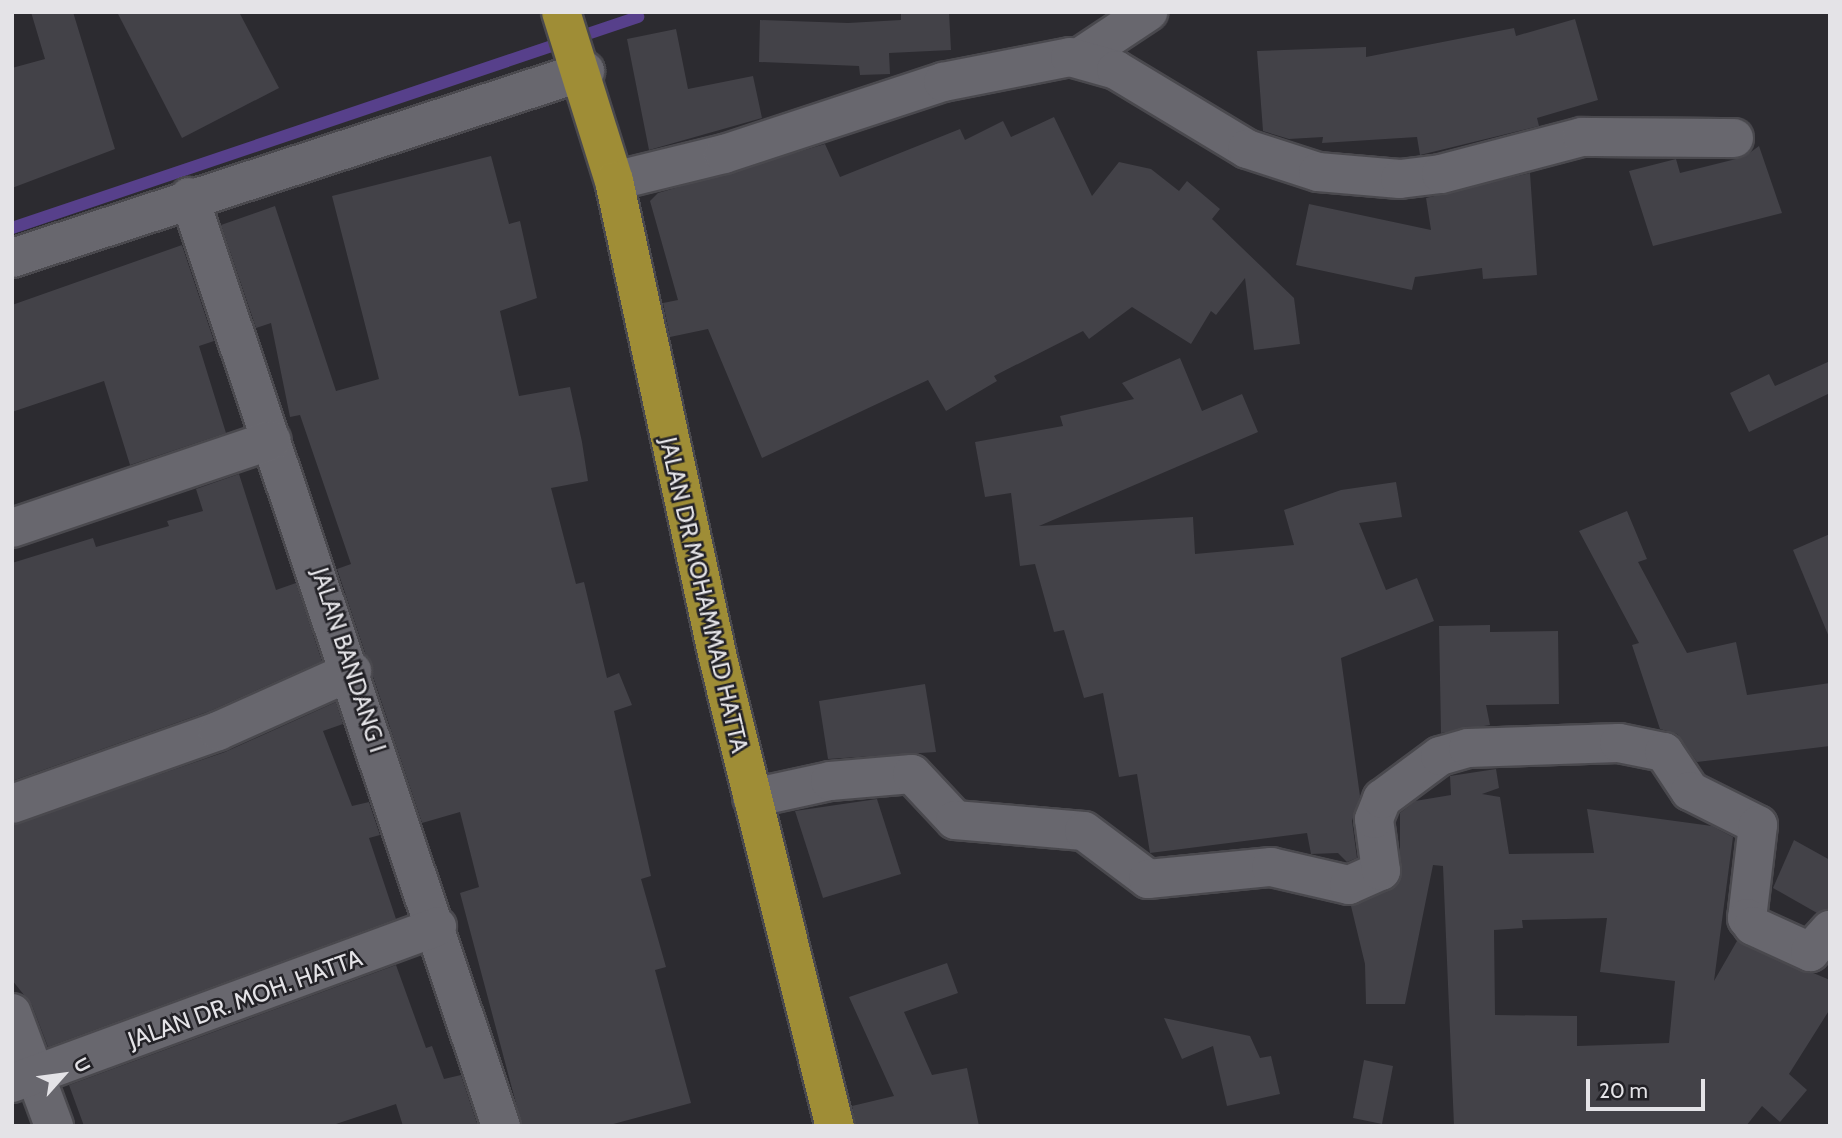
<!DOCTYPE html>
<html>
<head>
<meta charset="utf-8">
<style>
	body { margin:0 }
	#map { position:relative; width:1842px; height:1138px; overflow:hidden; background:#2c2b30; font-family:Cabin,sans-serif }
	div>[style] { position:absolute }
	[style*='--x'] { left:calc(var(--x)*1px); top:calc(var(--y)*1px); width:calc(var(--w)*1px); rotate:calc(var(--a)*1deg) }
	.stream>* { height:12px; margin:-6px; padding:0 6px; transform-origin:6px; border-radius:6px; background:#57408b }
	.building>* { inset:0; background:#434248 }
	.roads { filter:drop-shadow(2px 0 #4a494e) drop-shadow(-2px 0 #4a494e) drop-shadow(0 2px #4a494e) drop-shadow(0 -2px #4a494e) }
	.minor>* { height:38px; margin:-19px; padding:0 19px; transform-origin:19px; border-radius:19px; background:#68676e }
	.highway>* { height:38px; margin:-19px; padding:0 19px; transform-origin:19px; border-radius:19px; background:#9f8d36 }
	span { translate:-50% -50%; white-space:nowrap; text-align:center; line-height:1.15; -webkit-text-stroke:5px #222126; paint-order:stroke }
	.street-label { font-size:24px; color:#e4e3e7 }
	.frame { position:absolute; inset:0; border:14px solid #e4e3e7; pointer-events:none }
	.north { position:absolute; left:28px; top:1040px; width:70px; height:70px; -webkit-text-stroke:5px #222126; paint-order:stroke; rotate:62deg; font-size:19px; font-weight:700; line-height:28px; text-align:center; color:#e4e3e7 }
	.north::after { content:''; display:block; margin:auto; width:24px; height:32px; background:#e4e3e7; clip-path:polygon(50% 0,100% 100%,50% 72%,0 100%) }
	.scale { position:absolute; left:1586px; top:1079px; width:119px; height:32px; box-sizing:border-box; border:4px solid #e4e3e7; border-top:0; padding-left:9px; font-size:21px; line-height:24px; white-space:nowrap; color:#e4e3e7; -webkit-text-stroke:5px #222126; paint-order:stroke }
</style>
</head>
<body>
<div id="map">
	<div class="stream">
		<i style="--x:12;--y:228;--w:661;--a:-18.63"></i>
	</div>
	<div class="building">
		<i style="clip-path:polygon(31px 12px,73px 12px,115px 149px,12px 188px,12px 68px,45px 59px)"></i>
		<i style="clip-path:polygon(117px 12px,239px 12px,279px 88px,182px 138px)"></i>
		<i style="clip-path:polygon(901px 12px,949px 12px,951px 50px,889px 53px,890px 74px,860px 75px,859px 66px,759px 62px,760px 20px,848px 23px,901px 20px)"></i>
		<i style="clip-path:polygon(1575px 19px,1598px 100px,1537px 118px,1539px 126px,1420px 155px,1417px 137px,1322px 143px,1323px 137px,1289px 139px,1263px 131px,1257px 51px,1366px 47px,1366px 57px,1514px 28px,1516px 36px)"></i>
		<i style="clip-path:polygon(676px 29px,688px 89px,753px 76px,762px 118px,649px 150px,627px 39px)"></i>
		<i style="clip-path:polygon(1054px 117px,1092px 196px,1119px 162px,1151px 169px,1179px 191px,1187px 181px,1220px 209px,1212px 219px,1294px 298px,1300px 344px,1254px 350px,1245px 278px,1216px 315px,1211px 311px,1191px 344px,1132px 307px,1089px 339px,1083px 331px,994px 376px,997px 381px,946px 411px,928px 380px,762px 458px,708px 329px,670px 337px,663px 303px,678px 300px,650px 201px,658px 193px,825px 144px,840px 177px,960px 129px,965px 140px,1003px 121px,1011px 137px)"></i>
		<i style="clip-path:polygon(1759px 146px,1782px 213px,1653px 246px,1629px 171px,1676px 159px,1680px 173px,1744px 157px)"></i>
		<i style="clip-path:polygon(491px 156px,509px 224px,520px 221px,537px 298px,500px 311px,519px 396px,570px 387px,582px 442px,588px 481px,551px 488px,576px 584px,584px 582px,607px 678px,619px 673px,632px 705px,614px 711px,651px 876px,641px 879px,666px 967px,655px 970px,691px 1103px,606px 1126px,522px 1126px,460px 893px,479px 887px,460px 812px,422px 823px,337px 569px,351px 564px,300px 415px,290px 417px,271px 323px,256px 328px,221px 225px,275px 206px,336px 391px,379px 379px,332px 196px)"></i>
		<i style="clip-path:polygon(1530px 173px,1537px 275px,1483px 279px,1482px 268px,1415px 277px,1412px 290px,1296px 265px,1309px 204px,1431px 230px,1426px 198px)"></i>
		<i style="clip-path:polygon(182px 245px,214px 341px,199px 346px,226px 433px,130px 465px,104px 381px,12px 412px,12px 305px)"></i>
		<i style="clip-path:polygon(1180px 358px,1202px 411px,1242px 394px,1258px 432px,1039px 526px,1193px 517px,1195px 554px,1294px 545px,1284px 510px,1341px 490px,1396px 482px,1402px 517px,1359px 523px,1386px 590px,1417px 578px,1434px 621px,1341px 658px,1360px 796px,1352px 821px,1357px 858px,1347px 862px,1338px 853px,1311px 854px,1307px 833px,1150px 853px,1137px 774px,1119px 777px,1103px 693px,1084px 698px,1064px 630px,1054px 632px,1035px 564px,1020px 566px,1011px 493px,985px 497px,975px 442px,1063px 426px,1060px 416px,1134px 399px,1122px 383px)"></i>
		<i style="clip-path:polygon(1830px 361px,1830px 393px,1749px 432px,1730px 393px,1769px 374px,1775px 386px)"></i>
		<i style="clip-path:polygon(239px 474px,276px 590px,296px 583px,322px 661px,210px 711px,12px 781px,12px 563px,93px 538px,96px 547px,169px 526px,167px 521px,203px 511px,196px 489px)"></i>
		<i style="clip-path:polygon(1627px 511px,1647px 559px,1638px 562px,1687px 653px,1736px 642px,1747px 695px,1830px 683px,1830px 746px,1697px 762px,1677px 734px,1660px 729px,1632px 645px,1639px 643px,1579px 531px)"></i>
		<i style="clip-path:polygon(1830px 534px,1830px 637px,1829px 637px,1793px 550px)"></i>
		<i style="clip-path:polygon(1490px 625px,1490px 632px,1558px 631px,1559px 704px,1486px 705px,1490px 725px,1441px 733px,1439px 626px)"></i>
		<i style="clip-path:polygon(925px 684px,936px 752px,828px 759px,819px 701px)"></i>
		<i style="clip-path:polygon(336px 702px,343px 724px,323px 731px,352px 806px,369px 802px,380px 835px,369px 838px,396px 919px,48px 1047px,32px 1005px,12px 980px,12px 825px,225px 752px)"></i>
		<i style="clip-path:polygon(evenodd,1496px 769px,1499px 788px,1482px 794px,1500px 797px,1509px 854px,1594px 853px,1587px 809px,1712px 826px,1733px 837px,1714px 981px,1737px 941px,1830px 980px,1830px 1009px,1789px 1074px,1807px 1090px,1780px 1122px,1762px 1106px,1746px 1126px,1454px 1126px,1443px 866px,1433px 865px,1405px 1004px,1366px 1004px,1365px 964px,1351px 906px,1400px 881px,1400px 813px,1415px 801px,1451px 795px,1450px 776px,1496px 769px,1607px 918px,1600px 972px,1675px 981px,1669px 1043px,1577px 1046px,1577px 1016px,1495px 1015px,1494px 930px,1523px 928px,1522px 920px,1607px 918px)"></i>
		<i style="clip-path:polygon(877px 799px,901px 874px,823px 898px,795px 811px)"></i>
		<i style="clip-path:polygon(1794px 840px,1830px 860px,1830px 909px,1817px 913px,1773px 888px)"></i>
		<i style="clip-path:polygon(947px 963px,958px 993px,904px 1012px,932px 1075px,967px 1068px,979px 1126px,856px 1126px,852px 1106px,894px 1096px,849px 997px)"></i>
		<i style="clip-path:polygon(396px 965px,426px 1048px,432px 1046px,444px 1079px,461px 1075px,478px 1126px,403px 1126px,396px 1104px,330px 1126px,84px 1126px,69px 1085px)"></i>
		<i style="clip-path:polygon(1164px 1018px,1250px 1036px,1260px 1058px,1271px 1056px,1280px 1094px,1227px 1106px,1213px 1046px,1182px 1059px)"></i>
		<i style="clip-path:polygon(1364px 1060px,1393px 1066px,1382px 1124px,1353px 1118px)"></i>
	</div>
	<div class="roads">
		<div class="minor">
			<i style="--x:1080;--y:57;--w:82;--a:-33.5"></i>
			<i style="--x:614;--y:181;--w:113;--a:-13.8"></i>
			<i style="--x:724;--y:154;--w:231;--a:-18.2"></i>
			<i style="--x:943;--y:82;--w:129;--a:-11.1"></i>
			<i style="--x:1070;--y:57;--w:48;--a:15.8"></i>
			<i style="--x:1116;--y:70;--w:153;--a:31.1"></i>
			<i style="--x:1247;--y:149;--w:75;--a:17.9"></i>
			<i style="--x:1318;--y:172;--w:82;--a:4.9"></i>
			<i style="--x:1400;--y:179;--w:41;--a:-7"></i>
			<i style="--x:1441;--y:174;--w:146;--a:-14.7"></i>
			<i style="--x:1582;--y:137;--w:152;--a:0.4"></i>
			<i style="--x:189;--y:197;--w:980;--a:71.44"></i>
			<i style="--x:12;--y:258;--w:603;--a:-18.07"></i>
			<i style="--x:12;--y:528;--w:274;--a:-18.7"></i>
			<i style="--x:752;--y:798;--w:80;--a:-12.3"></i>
			<i style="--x:830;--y:781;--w:82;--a:-4.9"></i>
			<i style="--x:912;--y:774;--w:63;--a:46.9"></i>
			<i style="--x:955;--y:820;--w:129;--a:4.9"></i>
			<i style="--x:1084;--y:831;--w:80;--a:36.9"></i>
			<i style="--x:1148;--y:879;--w:124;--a:-5.6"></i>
			<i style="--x:1271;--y:867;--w:80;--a:13"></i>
			<i style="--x:1349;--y:885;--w:35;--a:-24"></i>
			<i style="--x:1381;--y:871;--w:52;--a:-97.7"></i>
			<i style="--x:1374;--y:819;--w:22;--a:-68"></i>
			<i style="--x:1382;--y:799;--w:72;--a:-36.6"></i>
			<i style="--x:1440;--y:756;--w:29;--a:-16"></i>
			<i style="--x:1468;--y:748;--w:151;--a:-1.9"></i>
			<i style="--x:1619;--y:743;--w:46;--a:11.3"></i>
			<i style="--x:1664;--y:752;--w:47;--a:56.3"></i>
			<i style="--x:1690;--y:791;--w:76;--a:26.6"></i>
			<i style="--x:1758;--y:825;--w:94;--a:96.7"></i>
			<i style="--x:1747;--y:918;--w:10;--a:53"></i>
			<i style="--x:1753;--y:926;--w:63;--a:24.5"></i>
			<i style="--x:1810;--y:952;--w:30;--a:-48"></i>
			<i style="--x:12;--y:804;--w:219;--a:-19.5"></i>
			<i style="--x:218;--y:731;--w:147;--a:-24.1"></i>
			<i style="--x:12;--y:1013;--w:121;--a:69.6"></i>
			<i style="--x:12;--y:1083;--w:453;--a:-20.2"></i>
		</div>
		<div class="highway">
			<i style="--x:561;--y:12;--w:177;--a:72.6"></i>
			<i style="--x:614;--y:181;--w:488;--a:77.7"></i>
			<i style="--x:718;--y:658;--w:482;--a:76"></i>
		</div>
	</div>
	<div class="street-label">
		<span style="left:704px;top:595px;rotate:77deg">JALAN DR MOHAMMAD HATTA</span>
		<span style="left:349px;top:660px;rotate:72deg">JALAN BANDANG I</span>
		<span style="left:245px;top:999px;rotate:-20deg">JALAN DR. MOH. HATTA</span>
	</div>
	<div class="frame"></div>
	<div class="north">U</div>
	<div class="scale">20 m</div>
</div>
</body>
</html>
